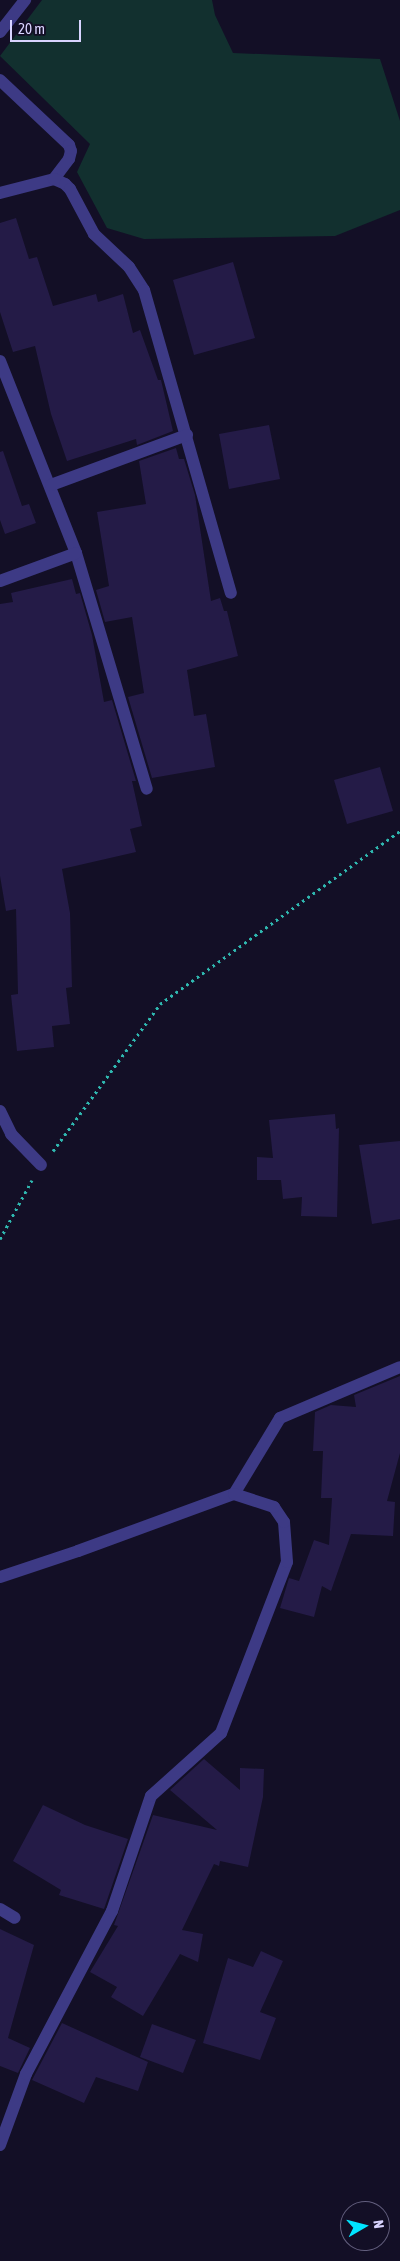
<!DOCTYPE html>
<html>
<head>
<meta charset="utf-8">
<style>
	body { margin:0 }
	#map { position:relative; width:400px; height:2261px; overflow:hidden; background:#130f26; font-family:"Asap Condensed",sans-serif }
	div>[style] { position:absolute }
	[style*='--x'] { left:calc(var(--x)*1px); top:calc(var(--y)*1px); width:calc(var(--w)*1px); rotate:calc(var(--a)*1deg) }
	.green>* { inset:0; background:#12302f }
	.building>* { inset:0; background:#241b47 }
	.path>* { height:3px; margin-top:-1.5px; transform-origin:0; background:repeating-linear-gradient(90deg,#2fb8b0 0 2.5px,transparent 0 6.5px) }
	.street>* { height:12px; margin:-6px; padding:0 6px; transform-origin:6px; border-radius:6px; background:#3d3a85 }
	span { translate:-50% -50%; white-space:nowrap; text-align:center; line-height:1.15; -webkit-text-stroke:4px #130f26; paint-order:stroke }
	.north { position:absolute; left:340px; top:2201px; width:50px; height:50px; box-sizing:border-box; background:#130f26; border:1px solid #625e7d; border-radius:50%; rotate:82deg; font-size:14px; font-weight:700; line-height:20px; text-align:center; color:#d9d4ff }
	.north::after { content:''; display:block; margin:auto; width:18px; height:22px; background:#00e5ff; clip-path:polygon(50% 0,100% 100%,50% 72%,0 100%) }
	.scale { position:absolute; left:10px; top:20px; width:71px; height:22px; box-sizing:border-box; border:2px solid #d9d4ff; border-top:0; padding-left:6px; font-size:15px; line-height:18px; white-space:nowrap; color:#d9d4ff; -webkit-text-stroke:4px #130f26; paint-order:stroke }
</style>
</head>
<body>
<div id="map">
	<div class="green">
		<i style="clip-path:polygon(42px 0,212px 0,215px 15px,233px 53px,380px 59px,400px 121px,400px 210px,335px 236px,144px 239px,107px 228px,77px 172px,90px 144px,0 56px)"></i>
	</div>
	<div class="building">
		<i style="clip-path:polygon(16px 218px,29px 259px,37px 257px,53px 306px,96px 294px,98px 302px,123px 294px,133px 333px,140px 330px,158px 380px,161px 380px,173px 431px,137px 445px,136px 439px,67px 461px,51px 414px,35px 346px,13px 352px,0 312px,0 223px)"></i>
		<i style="clip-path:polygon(233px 262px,255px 338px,194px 355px,173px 280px)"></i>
		<i style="clip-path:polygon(269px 425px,280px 479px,229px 489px,219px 434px)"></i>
		<i style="clip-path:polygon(176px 448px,179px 459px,184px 459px,195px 495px,211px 601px,220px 598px,224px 611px,227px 611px,238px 656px,187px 670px,194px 716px,206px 714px,215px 767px,152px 778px,128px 697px,144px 693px,132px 617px,105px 622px,96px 590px,109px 586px,97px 512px,146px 504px,139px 461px)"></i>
		<i style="clip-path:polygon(3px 451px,22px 506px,29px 504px,36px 523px,5px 534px,0 520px,0 452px)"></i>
		<i style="clip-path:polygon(72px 579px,76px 594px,80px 593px,92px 635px,104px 702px,112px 700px,136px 781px,132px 781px,142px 826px,130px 829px,136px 852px,62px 869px,70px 913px,72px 987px,66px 988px,70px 1024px,52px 1026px,54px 1047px,17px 1051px,11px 995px,18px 994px,16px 909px,6px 911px,0 876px,0 604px,13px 602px,11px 593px)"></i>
		<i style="clip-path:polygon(380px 767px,393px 811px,347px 824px,334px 780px)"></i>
		<i style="clip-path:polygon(335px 1114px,336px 1129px,339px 1128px,337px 1217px,301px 1216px,302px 1197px,283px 1199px,281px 1180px,257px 1180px,257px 1157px,273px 1158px,269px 1120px)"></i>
		<i style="clip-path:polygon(400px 1141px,400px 1219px,372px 1224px,359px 1145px)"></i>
		<i style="clip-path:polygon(400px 1376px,400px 1453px,387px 1501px,395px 1502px,393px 1536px,351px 1534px,331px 1591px,322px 1586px,314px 1617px,280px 1608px,289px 1578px,299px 1581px,314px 1540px,329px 1545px,332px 1498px,321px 1498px,323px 1451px,313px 1451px,315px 1412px,331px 1405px,356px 1407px,354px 1395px)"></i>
		<i style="clip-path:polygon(204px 1759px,240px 1790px,240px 1768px,264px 1769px,263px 1797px,248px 1867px,220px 1861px,219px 1866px,214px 1864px,182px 1930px,203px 1934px,198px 1962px,180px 1954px,143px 2016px,111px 1997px,117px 1987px,90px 1972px,118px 1926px,114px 1925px,153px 1815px,217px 1830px,170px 1790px)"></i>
		<i style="clip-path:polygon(43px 1805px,85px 1825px,128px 1839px,104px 1909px,59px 1895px,61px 1890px,13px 1861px)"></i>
		<i style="clip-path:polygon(0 1929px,34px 1945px,8px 2038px,30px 2048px,18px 2073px,0 2066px)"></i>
		<i style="clip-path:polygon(261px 1951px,283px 1961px,260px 2012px,276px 2018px,260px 2060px,203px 2043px,228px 1958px,253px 1967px)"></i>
		<i style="clip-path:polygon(62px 2023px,148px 2062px,138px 2091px,96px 2077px,84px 2103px,32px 2080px)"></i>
		<i style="clip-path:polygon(152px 2024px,196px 2040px,183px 2073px,140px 2057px)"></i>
	</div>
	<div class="path">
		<i style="--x:53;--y:1151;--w:182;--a:-53.9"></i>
		<i style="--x:160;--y:1004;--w:296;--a:-35.8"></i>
		<i style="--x:0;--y:1239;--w:67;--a:-61.5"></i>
	</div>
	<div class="street">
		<i style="--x:0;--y:32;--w:41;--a:-52"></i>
		<i style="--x:0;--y:80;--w:95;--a:43.3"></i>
		<i style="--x:69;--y:145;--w:6;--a:72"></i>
		<i style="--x:71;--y:151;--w:8;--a:104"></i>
		<i style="--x:69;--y:159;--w:25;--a:127"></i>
		<i style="--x:0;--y:193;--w:56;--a:-14.5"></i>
		<i style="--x:54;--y:179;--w:12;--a:24"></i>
		<i style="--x:65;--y:184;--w:7;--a:45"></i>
		<i style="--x:70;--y:189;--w:51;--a:61.9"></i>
		<i style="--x:94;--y:234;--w:48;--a:43.3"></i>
		<i style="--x:129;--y:267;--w:27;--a:57"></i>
		<i style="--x:144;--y:290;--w:315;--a:74"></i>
		<i style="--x:0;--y:361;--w:206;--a:68.4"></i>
		<i style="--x:76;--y:553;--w:246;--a:73.3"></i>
		<i style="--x:51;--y:485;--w:145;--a:-20.2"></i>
		<i style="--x:0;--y:581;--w:81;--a:-20.2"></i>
		<i style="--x:0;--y:1111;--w:25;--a:64"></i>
		<i style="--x:11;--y:1134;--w:43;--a:45.9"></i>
		<i style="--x:0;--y:1577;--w:82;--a:-18.4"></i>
		<i style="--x:78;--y:1551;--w:166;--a:-20.1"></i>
		<i style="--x:234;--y:1494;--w:89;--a:-58.8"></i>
		<i style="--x:280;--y:1418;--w:130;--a:-23"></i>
		<i style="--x:0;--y:1909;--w:17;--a:31"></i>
		<i style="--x:0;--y:2145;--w:76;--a:-69.9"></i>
		<i style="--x:26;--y:2074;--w:184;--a:-62.2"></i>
		<i style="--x:112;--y:1911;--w:121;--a:-71.3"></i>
		<i style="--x:151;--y:1796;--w:94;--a:-42"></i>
		<i style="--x:221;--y:1733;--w:183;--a:-68.9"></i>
		<i style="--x:287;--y:1562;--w:40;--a:-94.3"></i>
		<i style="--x:284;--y:1522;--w:18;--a:-124"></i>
		<i style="--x:274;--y:1507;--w:42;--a:-162"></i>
	</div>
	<div class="north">N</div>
	<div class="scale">20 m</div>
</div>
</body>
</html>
